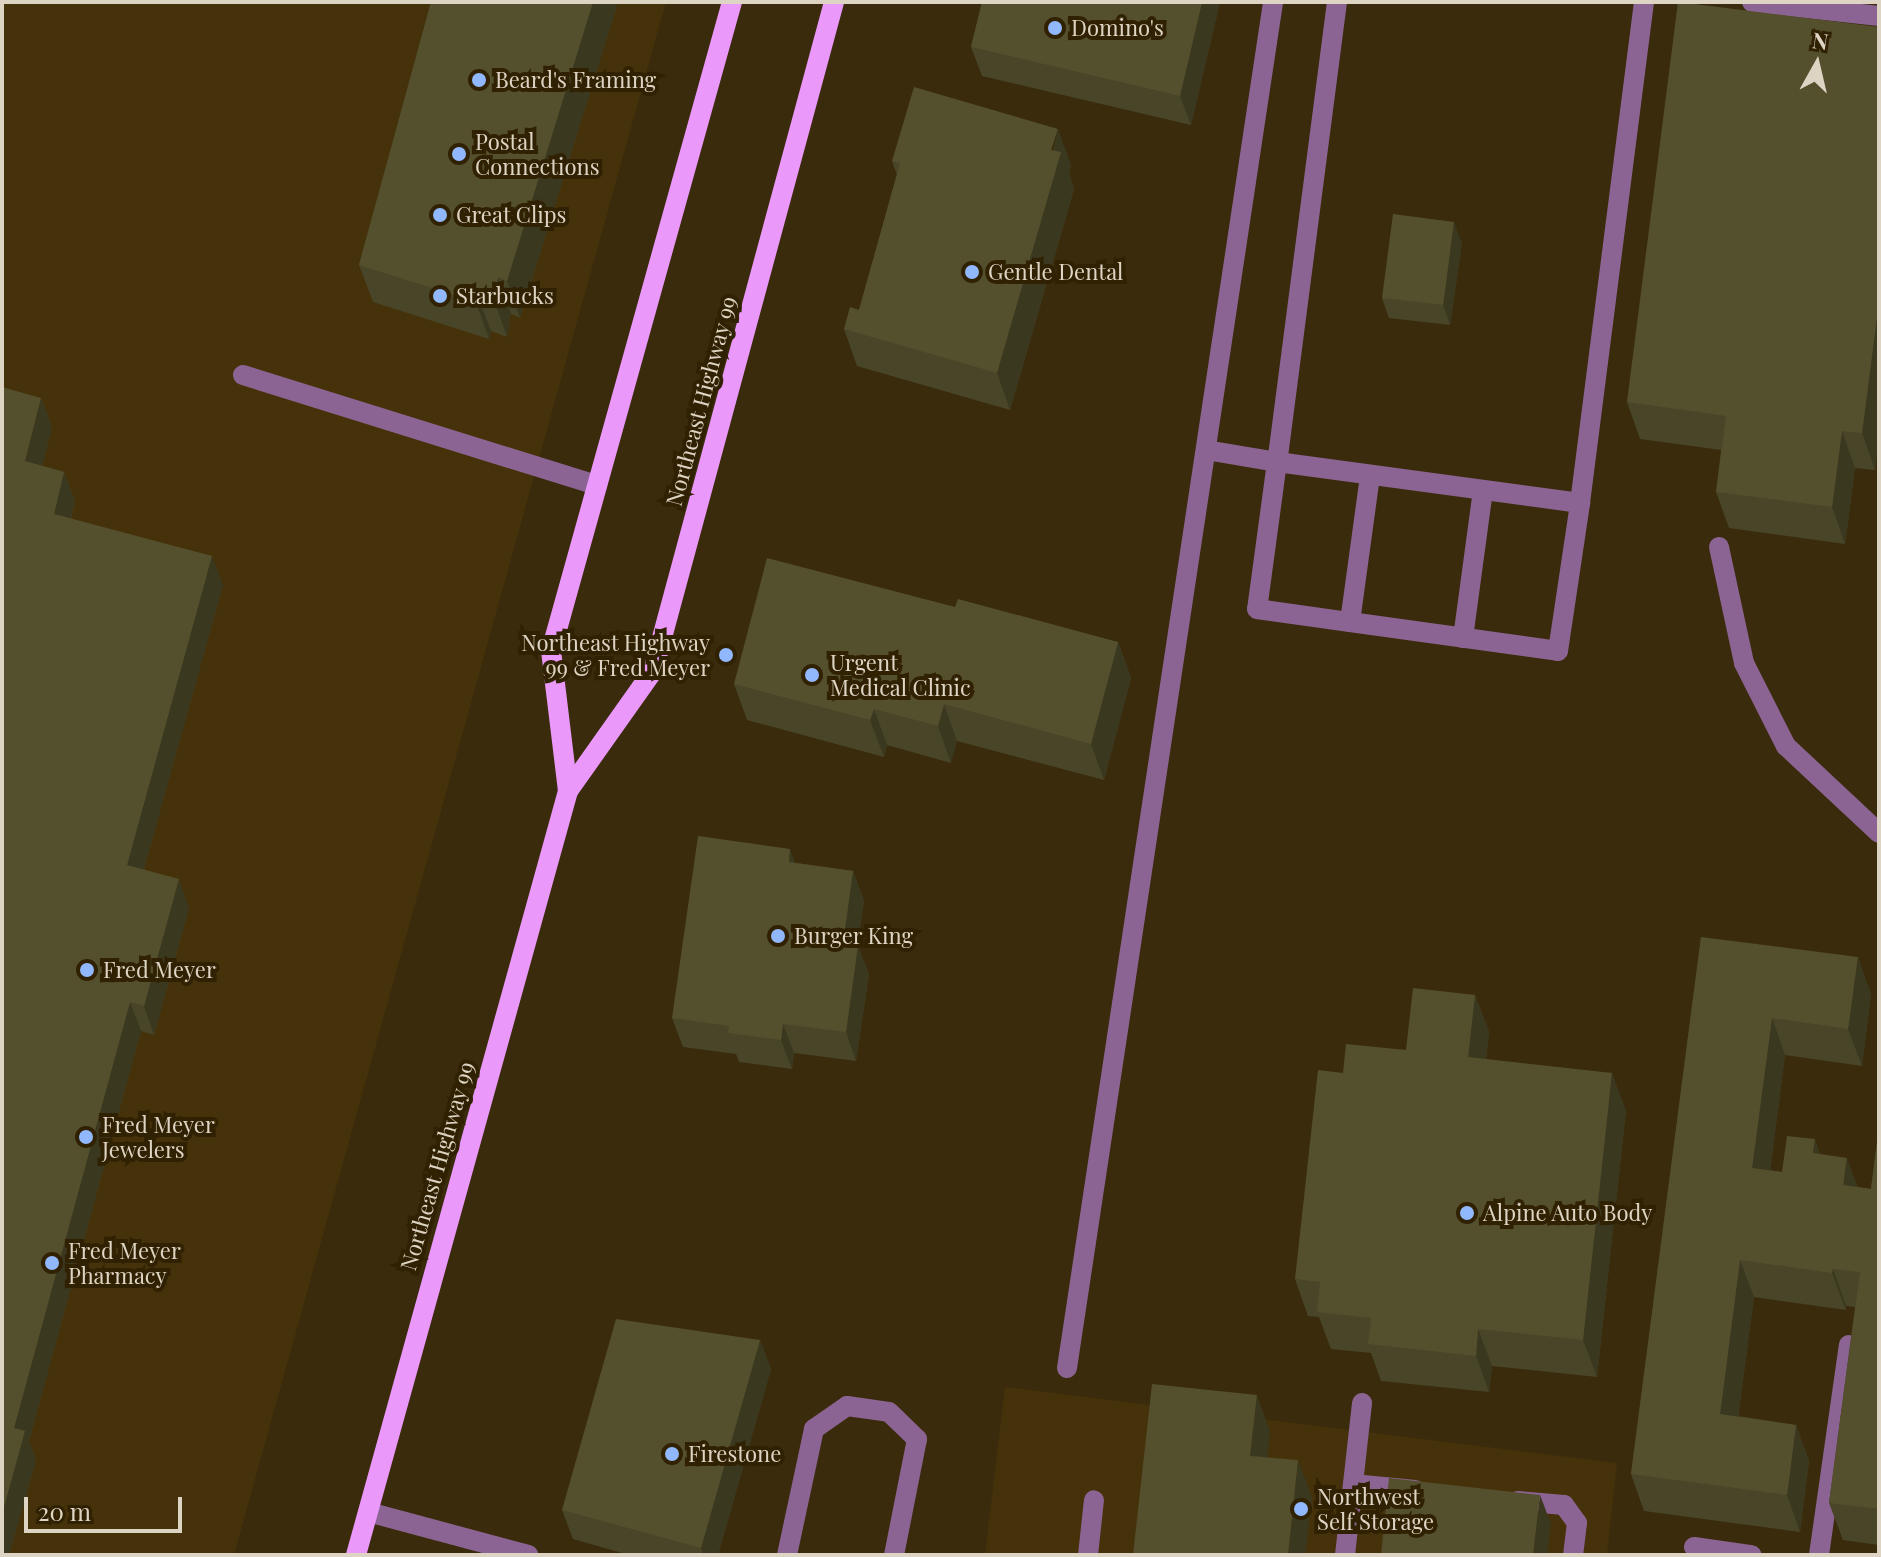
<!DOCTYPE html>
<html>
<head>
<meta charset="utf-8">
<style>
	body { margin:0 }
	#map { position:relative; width:1881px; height:1557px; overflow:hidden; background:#3a2b0c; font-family:"Playfair Display",serif }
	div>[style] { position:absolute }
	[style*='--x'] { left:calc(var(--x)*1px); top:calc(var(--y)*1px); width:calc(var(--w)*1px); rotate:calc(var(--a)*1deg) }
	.built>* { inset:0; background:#45320a }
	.minor>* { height:20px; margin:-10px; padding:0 10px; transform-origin:10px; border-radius:10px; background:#8c6493 }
	.major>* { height:20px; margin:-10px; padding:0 10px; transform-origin:10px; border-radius:10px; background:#ea98f9 }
	.wall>* { inset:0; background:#484528 }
	.shaded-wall>* { inset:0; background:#3b3820 }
	.building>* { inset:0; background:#54502e }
	.dots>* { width:22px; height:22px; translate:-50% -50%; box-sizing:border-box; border:4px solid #302102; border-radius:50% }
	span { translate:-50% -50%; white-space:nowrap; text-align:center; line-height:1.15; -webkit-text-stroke:8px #302102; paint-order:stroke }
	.poi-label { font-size:22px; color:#ded4c3 }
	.left { translate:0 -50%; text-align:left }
	.right { translate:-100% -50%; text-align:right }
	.street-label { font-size:22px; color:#ded4c3 }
	.frame { position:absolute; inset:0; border:4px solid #ded4c3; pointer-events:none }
	.north { position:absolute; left:1777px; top:24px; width:80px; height:80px; -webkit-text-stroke:6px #302102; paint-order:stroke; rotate:8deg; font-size:22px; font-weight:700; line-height:32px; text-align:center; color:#ded4c3 }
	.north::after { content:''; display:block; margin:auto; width:28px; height:36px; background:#ded4c3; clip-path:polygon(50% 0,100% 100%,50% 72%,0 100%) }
	.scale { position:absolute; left:24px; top:1497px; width:158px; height:36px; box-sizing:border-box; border:4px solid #ded4c3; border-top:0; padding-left:10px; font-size:24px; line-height:28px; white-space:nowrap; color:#ded4c3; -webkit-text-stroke:6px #302102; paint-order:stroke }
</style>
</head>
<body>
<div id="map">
	<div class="built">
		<i style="clip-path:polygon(2px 2px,666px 2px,234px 1555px,2px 1555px)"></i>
		<i style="clip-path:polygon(1005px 1387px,1617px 1463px,1607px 1555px,985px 1555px)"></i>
	</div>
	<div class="minor">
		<i style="--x:1337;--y:2;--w:464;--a:97.4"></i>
		<i style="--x:1277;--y:462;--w:306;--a:7.7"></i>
		<i style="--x:1580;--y:503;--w:505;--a:-82.72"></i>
		<i style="--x:1752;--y:2;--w:128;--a:6.3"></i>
		<i style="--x:243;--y:375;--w:371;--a:17.3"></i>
		<i style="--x:1206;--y:450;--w:72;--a:9.6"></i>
		<i style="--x:1277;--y:462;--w:148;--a:97.7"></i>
		<i style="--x:1257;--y:609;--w:94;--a:8"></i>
		<i style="--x:1350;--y:622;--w:210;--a:7.9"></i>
		<i style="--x:1558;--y:651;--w:150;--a:-81.5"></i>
		<i style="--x:1719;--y:547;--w:119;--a:77.8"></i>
		<i style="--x:1744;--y:663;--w:93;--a:63.2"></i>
		<i style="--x:1786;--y:746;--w:127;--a:43.1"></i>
		<i style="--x:1350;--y:622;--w:147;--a:-82.2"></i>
		<i style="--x:1463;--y:638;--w:148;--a:-82.3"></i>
		<i style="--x:1067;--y:1368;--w:1381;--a:-81.42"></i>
		<i style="--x:1353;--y:1484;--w:62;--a:5.5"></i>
		<i style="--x:1518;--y:1501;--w:46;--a:5"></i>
		<i style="--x:1564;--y:1505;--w:22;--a:54"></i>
		<i style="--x:1577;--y:1523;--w:32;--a:97"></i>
		<i style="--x:368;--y:1512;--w:166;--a:15"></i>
		<i style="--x:1694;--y:1547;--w:58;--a:8"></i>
		<i style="--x:787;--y:1555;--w:129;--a:-77.9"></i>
		<i style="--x:814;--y:1429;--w:40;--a:-34.9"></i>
		<i style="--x:847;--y:1406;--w:42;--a:8.1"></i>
		<i style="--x:889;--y:1412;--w:39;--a:44"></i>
		<i style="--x:917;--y:1439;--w:118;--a:101.2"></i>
		<i style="--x:1088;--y:1555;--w:55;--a:-83.8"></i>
		<i style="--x:1345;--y:1555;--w:153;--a:-83.6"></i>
		<i style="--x:1819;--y:1555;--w:212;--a:-81.9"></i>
	</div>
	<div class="major">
		<i style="--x:568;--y:791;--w:141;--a:-96.9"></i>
		<i style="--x:551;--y:651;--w:674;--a:-74.42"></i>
		<i style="--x:356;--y:1555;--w:793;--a:-74.49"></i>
		<i style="--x:568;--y:791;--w:147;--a:-54.7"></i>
		<i style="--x:653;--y:671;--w:693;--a:-74.86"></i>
	</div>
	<div class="wall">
		<i style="clip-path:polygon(431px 2px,618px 2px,520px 318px,511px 314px,507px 337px,491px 331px,489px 339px,373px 302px,359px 265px)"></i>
		<i style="clip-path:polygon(982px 2px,1220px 2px,1191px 125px,982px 76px,971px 47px)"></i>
		<i style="clip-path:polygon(1879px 27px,1875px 470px,1855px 468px,1845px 544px,1729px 528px,1716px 492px,1721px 450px,1640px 439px,1627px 402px)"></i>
		<i style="clip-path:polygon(892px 161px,1071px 165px,1069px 173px,1074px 189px,1010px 410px,857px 366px,844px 329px,859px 310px,897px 175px)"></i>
		<i style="clip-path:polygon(1462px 243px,1450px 325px,1389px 318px,1382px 298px)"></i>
		<i style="clip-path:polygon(41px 398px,52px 427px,42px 466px,64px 472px,75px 501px,71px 519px,223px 585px,144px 869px,189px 908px,154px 1035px,141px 1031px,29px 1441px,36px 1460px,9px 1555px,2px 1555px)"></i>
		<i style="clip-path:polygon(955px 607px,1118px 642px,1131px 678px,1104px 780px,957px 741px,951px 763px,887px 745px,884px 757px,747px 720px,734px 684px)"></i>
		<i style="clip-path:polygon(796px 863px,853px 871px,864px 901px,857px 945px,869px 974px,856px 1061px,794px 1053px,792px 1069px,739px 1062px,736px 1054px,683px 1047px,672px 1018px)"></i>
		<i style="clip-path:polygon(1701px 937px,1871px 994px,1862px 1066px,1785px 1055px,1770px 1170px,1782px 1172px,1820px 1154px,1858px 1187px,1871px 1189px,1879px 1126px,1879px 1545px,1843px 1540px,1829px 1503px,1855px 1307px,1846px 1306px,1846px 1310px,1754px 1297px,1738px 1416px,1796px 1425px,1809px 1461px,1800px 1532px,1644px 1511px,1631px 1474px)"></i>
		<i style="clip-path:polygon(1475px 995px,1489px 1032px,1486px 1059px,1626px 1110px,1597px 1377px,1492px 1366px,1489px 1392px,1381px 1381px,1371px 1353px,1331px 1349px,1319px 1317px,1308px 1316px,1295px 1279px,1406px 1050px)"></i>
		<i style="clip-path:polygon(760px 1340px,771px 1369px,718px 1555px,629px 1555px,573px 1539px,562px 1510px)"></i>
	</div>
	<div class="shaded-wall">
		<i style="clip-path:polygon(593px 2px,618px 2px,520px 318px,507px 281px)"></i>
		<i style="clip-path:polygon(1202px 2px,1220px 2px,1191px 125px,1180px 96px)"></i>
		<i style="clip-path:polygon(1058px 129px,1071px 165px,1069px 173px,1074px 189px,1010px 410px,997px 373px)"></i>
		<i style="clip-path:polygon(1454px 222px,1462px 243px,1450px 325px,1443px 305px)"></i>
		<i style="clip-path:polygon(498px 277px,511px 314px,507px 337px,494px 300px)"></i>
		<i style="clip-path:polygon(477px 294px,491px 331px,489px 339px,476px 302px)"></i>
		<i style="clip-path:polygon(1879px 302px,1879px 441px,1875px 470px,1862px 433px)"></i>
		<i style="clip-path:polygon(41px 398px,52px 427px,36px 491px,25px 461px)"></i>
		<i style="clip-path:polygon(1842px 431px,1855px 468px,1845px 544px,1832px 507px)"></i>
		<i style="clip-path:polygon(64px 472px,75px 501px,64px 544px,54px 514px)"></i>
		<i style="clip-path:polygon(212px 556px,223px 585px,137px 894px,127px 865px)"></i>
		<i style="clip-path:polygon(1118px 642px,1131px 678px,1104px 780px,1091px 744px)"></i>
		<i style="clip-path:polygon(944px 704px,957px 741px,951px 763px,938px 726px)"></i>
		<i style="clip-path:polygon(874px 709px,887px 745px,884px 757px,870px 720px)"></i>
		<i style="clip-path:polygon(790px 849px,801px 878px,789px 862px)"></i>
		<i style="clip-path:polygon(853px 871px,864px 901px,853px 972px,843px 943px)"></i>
		<i style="clip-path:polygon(179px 879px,189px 908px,154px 1035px,144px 1006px)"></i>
		<i style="clip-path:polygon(858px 945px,869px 974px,856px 1061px,846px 1032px)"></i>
		<i style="clip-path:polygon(1858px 957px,1871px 994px,1862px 1066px,1848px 1029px)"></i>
		<i style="clip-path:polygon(1475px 995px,1489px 1032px,1482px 1094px,1468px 1057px)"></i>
		<i style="clip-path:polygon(130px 1002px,141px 1031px,29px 1441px,36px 1460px,9px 1555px,2px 1555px,2px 1514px,14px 1428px)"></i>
		<i style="clip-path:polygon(1772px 1018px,1785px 1055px,1766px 1205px,1752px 1168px)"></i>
		<i style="clip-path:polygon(783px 1024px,794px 1053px,792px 1069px,781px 1040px)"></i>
		<i style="clip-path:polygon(1612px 1073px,1626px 1110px,1597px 1377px,1583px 1340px)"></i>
		<i style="clip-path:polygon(1815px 1139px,1828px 1176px,1813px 1153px)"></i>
		<i style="clip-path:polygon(1847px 1158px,1861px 1195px,1843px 1185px)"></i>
		<i style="clip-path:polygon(1740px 1260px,1754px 1297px,1734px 1451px,1720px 1414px)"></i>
		<i style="clip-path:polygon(1833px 1269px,1846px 1306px,1846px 1310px,1832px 1273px)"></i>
		<i style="clip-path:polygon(1478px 1329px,1492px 1366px,1489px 1392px,1476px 1356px)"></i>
		<i style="clip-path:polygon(760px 1340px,771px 1369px,718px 1555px,703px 1555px,701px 1548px)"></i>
		<i style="clip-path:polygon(1257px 1395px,1270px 1432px,1264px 1492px,1250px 1456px)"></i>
		<i style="clip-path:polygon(1796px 1425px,1809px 1461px,1800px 1532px,1787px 1495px)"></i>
		<i style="clip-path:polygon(1298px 1460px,1312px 1497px,1305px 1555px,1288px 1555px)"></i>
		<i style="clip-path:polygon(1540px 1495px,1551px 1524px,1547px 1555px,1533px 1555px)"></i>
	</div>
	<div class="building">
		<i style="clip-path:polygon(431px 2px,593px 2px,507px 281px,498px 277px,494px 300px,477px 294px,476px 302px,359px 265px)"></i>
		<i style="clip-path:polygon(982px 2px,1202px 2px,1180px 96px,971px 47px)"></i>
		<i style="clip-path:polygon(1678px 2px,1879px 27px,1879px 302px,1862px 433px,1842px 431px,1832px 507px,1716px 492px,1726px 416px,1627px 402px)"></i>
		<i style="clip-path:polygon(914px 87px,1058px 129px,1051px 150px,1061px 152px,997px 373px,844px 329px,850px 307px,859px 310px,900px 163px,892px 161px)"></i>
		<i style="clip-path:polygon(1393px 214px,1454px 222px,1443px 305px,1382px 298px)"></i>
		<i style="clip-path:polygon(2px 387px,41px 398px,25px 461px,64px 472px,54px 514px,212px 556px,127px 865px,179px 879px,144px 1006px,130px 1002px,14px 1428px,25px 1431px,2px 1514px)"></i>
		<i style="clip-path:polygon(767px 558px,955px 607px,958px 599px,1118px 642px,1091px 744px,944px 704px,938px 726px,874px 709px,870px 720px,734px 684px)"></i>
		<i style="clip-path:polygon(698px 836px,790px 849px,789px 862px,853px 871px,843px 943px,858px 945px,846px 1032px,783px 1024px,781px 1040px,728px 1033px,729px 1026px,672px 1018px)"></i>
		<i style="clip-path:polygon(1701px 937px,1858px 957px,1848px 1029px,1772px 1018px,1752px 1168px,1782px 1172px,1787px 1136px,1815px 1139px,1813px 1153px,1847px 1158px,1843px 1185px,1871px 1189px,1879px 1126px,1879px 1509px,1829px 1503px,1860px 1272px,1833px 1269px,1832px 1273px,1740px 1260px,1720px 1414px,1796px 1425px,1787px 1495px,1631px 1474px)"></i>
		<i style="clip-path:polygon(1413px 988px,1475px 995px,1468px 1057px,1612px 1073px,1583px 1340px,1478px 1329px,1476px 1356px,1368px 1344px,1371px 1318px,1317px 1312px,1320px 1282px,1295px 1279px,1318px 1070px,1343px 1073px,1346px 1044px,1406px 1050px)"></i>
		<i style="clip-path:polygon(616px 1319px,760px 1340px,701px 1548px,562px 1510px)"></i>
		<i style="clip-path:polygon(1152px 1384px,1257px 1395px,1250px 1456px,1298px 1460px,1288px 1555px,1133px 1555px)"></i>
		<i style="clip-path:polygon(1389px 1478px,1540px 1495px,1533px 1555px,1381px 1555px)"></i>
	</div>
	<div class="dots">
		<i style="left:1055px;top:28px;background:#91b8fd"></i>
		<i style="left:479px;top:80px;background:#91b8fd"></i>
		<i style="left:459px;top:154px;background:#91b8fd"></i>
		<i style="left:440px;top:215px;background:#91b8fd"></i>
		<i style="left:972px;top:272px;background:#91b8fd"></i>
		<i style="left:440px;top:296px;background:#91b8fd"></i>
		<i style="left:726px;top:655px;background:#91b8fd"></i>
		<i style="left:812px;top:675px;background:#91b8fd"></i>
		<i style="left:778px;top:936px;background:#91b8fd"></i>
		<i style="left:87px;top:970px;background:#91b8fd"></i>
		<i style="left:86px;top:1137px;background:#91b8fd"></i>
		<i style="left:1467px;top:1213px;background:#91b8fd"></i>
		<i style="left:52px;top:1263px;background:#91b8fd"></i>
		<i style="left:672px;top:1454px;background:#91b8fd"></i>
		<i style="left:1301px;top:1509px;background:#91b8fd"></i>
	</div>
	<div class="poi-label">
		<span class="left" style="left:1071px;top:28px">Domino's</span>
		<span class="left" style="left:495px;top:80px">Beard's Framing</span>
		<span class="left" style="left:475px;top:154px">Postal<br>Connections</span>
		<span class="left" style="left:456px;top:215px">Great Clips</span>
		<span class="left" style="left:988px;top:272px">Gentle Dental</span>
		<span class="left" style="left:456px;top:296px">Starbucks</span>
		<span class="right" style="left:710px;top:655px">Northeast Highway<br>99 &amp; Fred Meyer</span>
		<span class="left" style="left:830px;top:675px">Urgent<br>Medical Clinic</span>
		<span class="left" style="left:794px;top:936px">Burger King</span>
		<span class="left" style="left:103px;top:970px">Fred Meyer</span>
		<span class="left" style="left:102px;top:1137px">Fred Meyer<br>Jewelers</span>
		<span class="left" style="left:1483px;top:1213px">Alpine Auto Body</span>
		<span class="left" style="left:68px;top:1263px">Fred Meyer<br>Pharmacy</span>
		<span class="left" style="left:688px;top:1454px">Firestone</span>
		<span class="left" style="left:1317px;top:1509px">Northwest<br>Self Storage</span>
	</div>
	<div class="street-label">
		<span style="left:701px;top:401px;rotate:-75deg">Northeast Highway 99</span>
		<span style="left:437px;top:1166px;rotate:-74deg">Northeast Highway 99</span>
	</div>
	<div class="frame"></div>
	<div class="north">N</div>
	<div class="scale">20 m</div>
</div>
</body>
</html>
